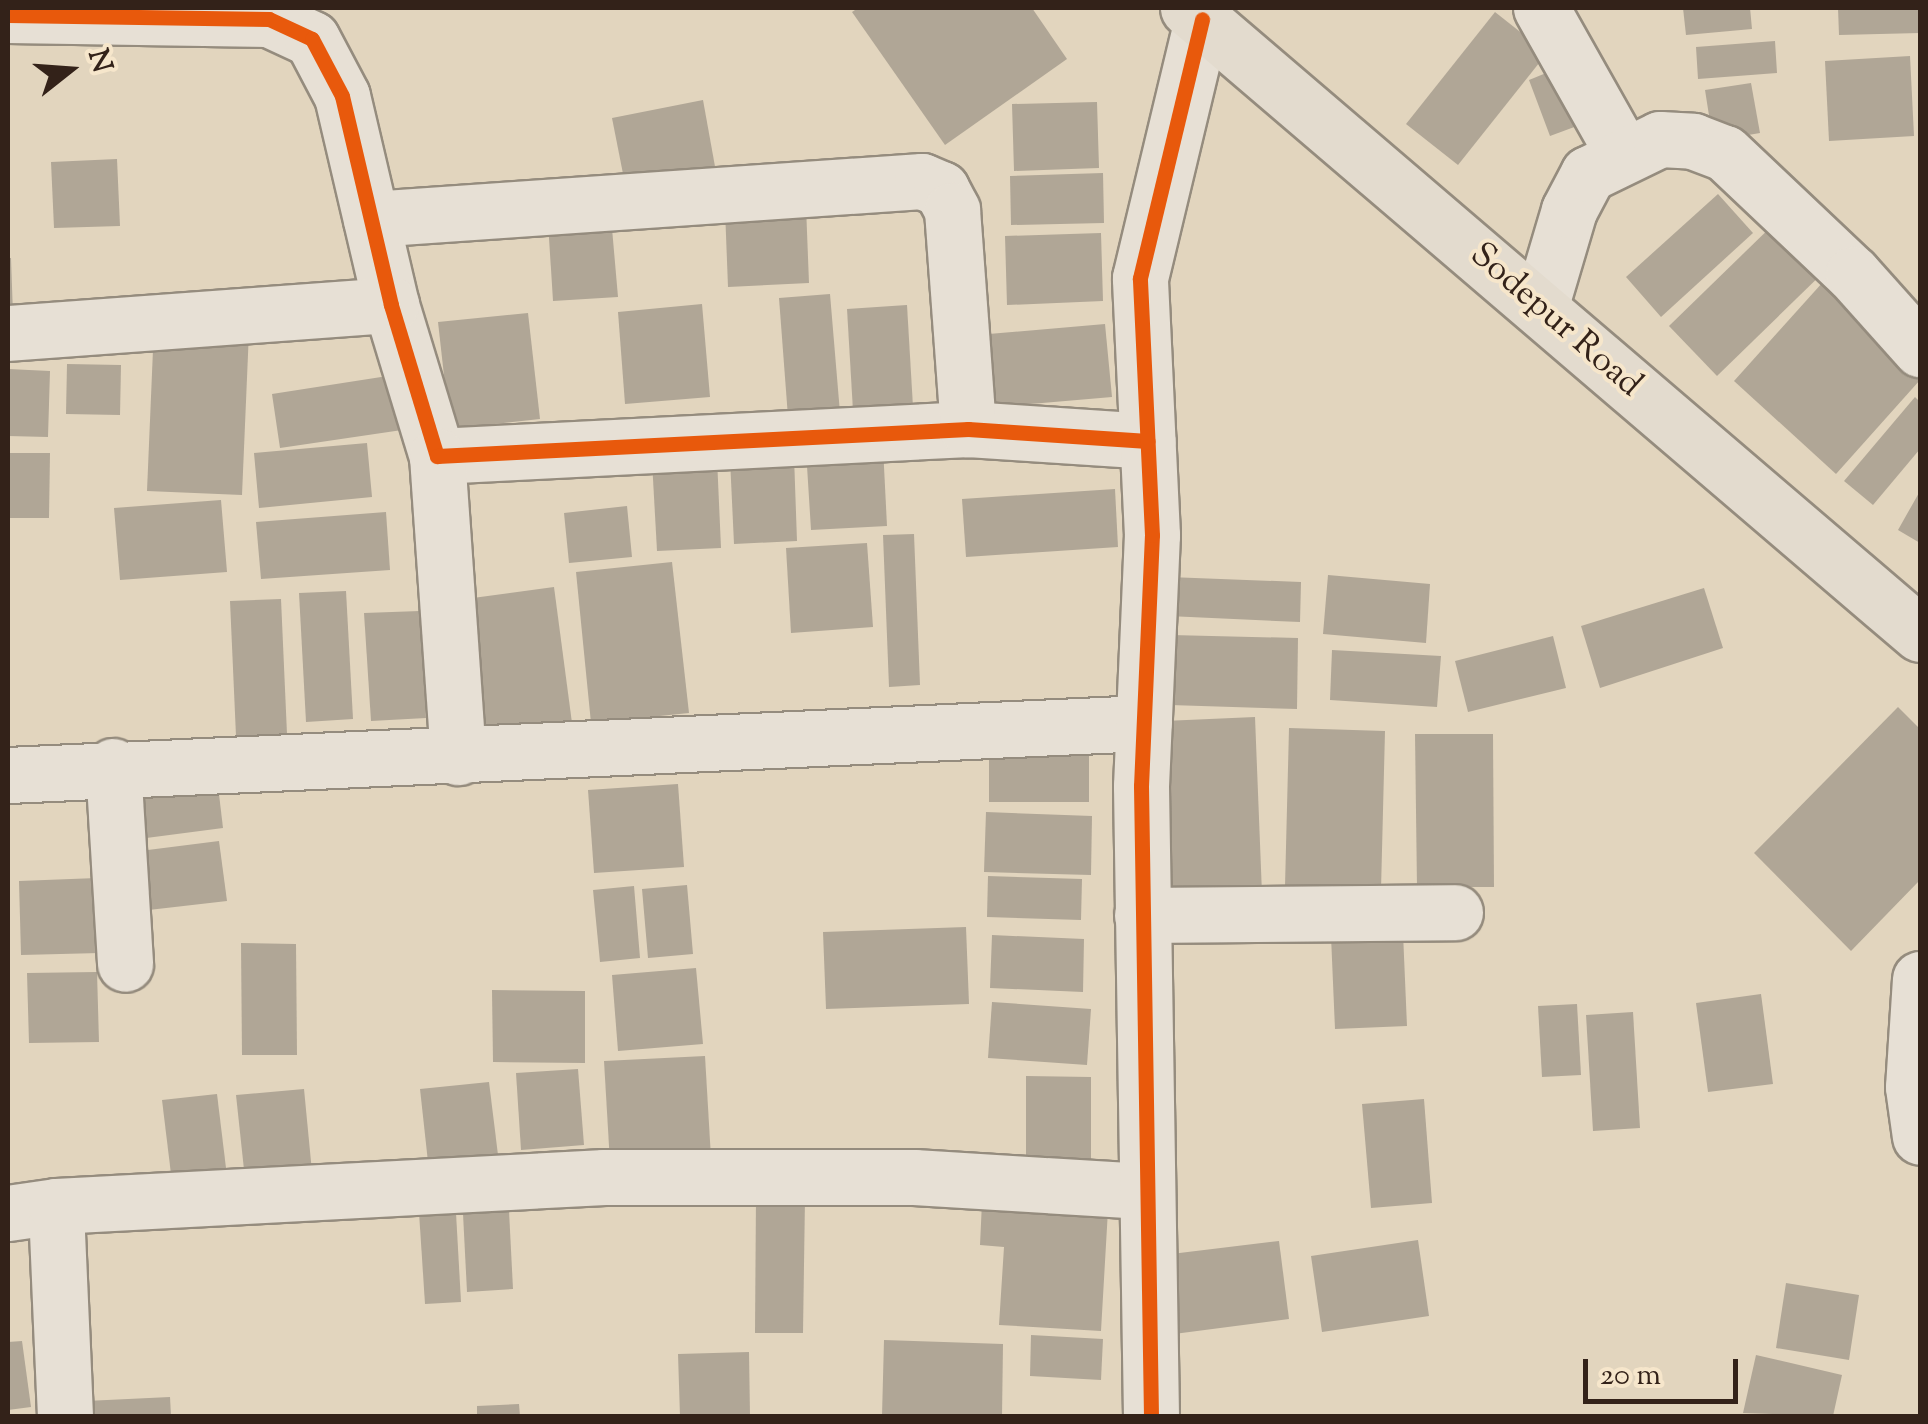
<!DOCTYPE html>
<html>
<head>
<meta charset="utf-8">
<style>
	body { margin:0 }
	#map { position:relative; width:1928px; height:1424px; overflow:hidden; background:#e2d5be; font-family:"Sorts Mill Goudy",serif }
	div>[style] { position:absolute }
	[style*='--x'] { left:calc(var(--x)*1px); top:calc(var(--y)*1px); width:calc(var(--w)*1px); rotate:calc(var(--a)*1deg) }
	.building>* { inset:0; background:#b0a696 }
	.roads { filter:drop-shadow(2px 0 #958c7e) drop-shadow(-2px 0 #958c7e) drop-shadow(0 2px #958c7e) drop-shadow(0 -2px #958c7e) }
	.street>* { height:55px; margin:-27.5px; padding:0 27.5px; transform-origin:27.5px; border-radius:27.5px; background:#e7e0d5 }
	.secondary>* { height:55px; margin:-27.5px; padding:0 27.5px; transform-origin:27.5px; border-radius:27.5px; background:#e7e0d5 }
	.primary>* { height:55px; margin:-27.5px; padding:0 27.5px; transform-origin:27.5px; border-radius:27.5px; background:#e3dbce }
	.cycleway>* { height:15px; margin:-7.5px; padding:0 7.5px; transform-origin:7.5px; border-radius:7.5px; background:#e8590c }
	span { translate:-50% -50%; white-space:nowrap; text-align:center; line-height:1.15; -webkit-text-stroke:8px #f6e6cb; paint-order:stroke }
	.street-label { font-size:35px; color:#332219 }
	.frame { position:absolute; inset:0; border:10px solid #332219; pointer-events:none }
	.north { position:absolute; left:20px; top:20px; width:100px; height:100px; -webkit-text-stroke:8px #f6e6cb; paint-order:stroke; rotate:73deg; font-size:28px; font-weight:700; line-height:40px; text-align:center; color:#332219 }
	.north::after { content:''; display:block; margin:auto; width:35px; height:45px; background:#332219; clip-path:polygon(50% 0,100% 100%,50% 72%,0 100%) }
	.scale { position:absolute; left:1583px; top:1359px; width:155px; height:45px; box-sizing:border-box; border:5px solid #332219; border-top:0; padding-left:12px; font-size:30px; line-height:35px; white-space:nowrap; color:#332219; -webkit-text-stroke:8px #f6e6cb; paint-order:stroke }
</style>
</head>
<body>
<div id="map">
	<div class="building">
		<i style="clip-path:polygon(858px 8px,1032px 8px,1067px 59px,945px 145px,852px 12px)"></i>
		<i style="clip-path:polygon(1683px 8px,1750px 8px,1752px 29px,1686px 35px)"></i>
		<i style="clip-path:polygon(1838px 8px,1920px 8px,1920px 33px,1839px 35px)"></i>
		<i style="clip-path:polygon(1495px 12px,1547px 53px,1458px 165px,1406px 124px)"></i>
		<i style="clip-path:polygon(1775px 41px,1777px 73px,1698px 79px,1696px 47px)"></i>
		<i style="clip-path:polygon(1910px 56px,1914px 136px,1829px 141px,1825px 61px)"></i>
		<i style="clip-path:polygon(1556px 69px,1577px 126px,1550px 136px,1529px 80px)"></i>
		<i style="clip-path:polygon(1751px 83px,1760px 133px,1713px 141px,1705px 90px)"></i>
		<i style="clip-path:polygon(703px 100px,716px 172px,626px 189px,612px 118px)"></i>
		<i style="clip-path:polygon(1097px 102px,1099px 168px,1014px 171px,1012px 104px)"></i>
		<i style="clip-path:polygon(117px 159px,120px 226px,54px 228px,51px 162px)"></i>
		<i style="clip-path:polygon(1103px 173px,1104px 223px,1011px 225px,1010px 176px)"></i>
		<i style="clip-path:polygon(1718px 194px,1753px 233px,1661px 317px,1626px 277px)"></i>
		<i style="clip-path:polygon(806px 206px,809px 283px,728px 287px,725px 209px)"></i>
		<i style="clip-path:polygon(1782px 216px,1830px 266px,1717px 376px,1669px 326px)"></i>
		<i style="clip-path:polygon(611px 217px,618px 297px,553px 301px,548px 222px)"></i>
		<i style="clip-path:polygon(1101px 233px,1103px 301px,1007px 305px,1005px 236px)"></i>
		<i style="clip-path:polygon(8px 258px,11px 258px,13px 315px,8px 315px)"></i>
		<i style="clip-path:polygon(1823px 282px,1920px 371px,1920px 380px,1836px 474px,1734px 381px)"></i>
		<i style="clip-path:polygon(830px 294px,840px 413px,788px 417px,779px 298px)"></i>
		<i style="clip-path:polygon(702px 304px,710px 397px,625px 404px,618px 312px)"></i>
		<i style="clip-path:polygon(907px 305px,913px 407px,853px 411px,847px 309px)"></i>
		<i style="clip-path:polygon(528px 313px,540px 419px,450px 429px,438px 322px)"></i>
		<i style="clip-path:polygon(1105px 324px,1112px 397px,983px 408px,977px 335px)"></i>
		<i style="clip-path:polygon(154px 326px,249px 331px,242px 495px,147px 491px)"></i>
		<i style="clip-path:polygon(67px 364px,121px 365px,120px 415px,66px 414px)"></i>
		<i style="clip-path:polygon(8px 369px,50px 371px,48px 437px,8px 436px)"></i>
		<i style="clip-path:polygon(394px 375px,402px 430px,280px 448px,272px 394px)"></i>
		<i style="clip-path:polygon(1915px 397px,1920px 402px,1920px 449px,1873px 505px,1844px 481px)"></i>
		<i style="clip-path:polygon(367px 443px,372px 497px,259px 508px,254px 453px)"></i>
		<i style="clip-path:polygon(883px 447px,887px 526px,811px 530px,806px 450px)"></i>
		<i style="clip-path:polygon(8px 453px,50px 453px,49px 518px,8px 518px)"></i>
		<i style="clip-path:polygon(794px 456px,797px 541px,734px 544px,730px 459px)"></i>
		<i style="clip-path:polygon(717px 458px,721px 548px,657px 551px,652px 461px)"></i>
		<i style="clip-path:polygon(1115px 489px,1118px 547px,966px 557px,962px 499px)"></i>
		<i style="clip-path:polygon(1920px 491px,1920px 543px,1898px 530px)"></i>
		<i style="clip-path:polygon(221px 500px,227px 572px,120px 580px,114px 508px)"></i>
		<i style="clip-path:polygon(627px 506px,632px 557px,569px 563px,564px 513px)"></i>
		<i style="clip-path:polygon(386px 512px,390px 570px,261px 579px,256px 522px)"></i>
		<i style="clip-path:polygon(914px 534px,920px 685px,889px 687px,883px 535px)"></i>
		<i style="clip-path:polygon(867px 543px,873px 627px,791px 633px,786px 548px)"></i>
		<i style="clip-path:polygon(672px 562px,689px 713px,591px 723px,576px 572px)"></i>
		<i style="clip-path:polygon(1328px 575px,1430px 584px,1426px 643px,1323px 634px)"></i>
		<i style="clip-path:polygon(1169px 577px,1301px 582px,1300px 622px,1168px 616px)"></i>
		<i style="clip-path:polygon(554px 587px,572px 723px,476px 737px,458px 600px)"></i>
		<i style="clip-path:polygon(1704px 588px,1723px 648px,1600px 688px,1581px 626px)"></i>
		<i style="clip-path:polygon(346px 591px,353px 719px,306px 722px,299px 593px)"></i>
		<i style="clip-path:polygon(281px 599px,287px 734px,236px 736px,230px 601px)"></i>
		<i style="clip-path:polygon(420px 611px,426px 718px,371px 721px,364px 613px)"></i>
		<i style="clip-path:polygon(1171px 635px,1298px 638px,1297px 709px,1170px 705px)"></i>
		<i style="clip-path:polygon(1553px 636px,1566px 688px,1468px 712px,1455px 661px)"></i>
		<i style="clip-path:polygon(1332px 650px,1441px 656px,1437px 707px,1330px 700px)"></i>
		<i style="clip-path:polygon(1898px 707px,1920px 729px,1920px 880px,1851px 951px,1754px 853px)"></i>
		<i style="clip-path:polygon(1255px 717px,1262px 894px,1170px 897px,1164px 721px)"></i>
		<i style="clip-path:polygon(1289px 728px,1385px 731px,1381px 890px,1285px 887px)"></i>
		<i style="clip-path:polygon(1415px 734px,1493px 734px,1494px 887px,1417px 887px)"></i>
		<i style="clip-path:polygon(989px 749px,1089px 749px,1089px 802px,989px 802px)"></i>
		<i style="clip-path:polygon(216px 769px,223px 828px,131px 840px,124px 781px)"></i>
		<i style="clip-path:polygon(678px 784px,684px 867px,594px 873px,588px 790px)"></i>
		<i style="clip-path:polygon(986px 812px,1092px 816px,1091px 875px,984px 872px)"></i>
		<i style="clip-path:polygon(219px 841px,227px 901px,140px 911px,132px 852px)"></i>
		<i style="clip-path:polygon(988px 876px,1082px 879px,1081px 920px,987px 917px)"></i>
		<i style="clip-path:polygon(97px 878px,100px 953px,21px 955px,19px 881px)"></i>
		<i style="clip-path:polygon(687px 885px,693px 954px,648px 958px,642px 889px)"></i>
		<i style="clip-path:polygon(634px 886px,640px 958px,600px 962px,593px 890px)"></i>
		<i style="clip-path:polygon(966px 927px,969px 1004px,826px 1009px,823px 932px)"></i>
		<i style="clip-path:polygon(1403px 933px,1407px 1026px,1335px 1029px,1331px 936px)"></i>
		<i style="clip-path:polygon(992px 935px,1084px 939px,1083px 992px,990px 988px)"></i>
		<i style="clip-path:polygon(241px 943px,296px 944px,297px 1055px,242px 1055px)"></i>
		<i style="clip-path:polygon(696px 968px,703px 1044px,618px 1051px,612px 975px)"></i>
		<i style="clip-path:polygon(97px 972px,99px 1042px,29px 1043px,27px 973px)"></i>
		<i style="clip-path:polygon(492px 990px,585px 991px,585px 1063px,493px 1062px)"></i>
		<i style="clip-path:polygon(1761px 994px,1773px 1084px,1708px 1092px,1696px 1003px)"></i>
		<i style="clip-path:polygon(992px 1002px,1091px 1009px,1087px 1065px,988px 1058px)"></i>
		<i style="clip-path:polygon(1577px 1004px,1581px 1075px,1542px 1077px,1538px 1006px)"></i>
		<i style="clip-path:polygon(1633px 1012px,1640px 1128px,1593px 1131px,1586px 1015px)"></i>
		<i style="clip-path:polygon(705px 1056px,711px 1158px,610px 1163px,604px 1061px)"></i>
		<i style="clip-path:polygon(578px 1069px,584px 1145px,521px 1150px,516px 1073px)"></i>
		<i style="clip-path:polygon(1026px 1076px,1091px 1077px,1091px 1166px,1026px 1165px)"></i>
		<i style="clip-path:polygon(489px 1082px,498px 1155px,428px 1162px,420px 1089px)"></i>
		<i style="clip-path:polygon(304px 1089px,312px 1172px,245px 1179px,236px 1095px)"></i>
		<i style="clip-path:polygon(217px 1094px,226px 1168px,171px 1174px,162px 1100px)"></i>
		<i style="clip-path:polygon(1424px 1099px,1432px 1203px,1371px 1208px,1362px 1104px)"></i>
		<i style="clip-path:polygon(508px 1191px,513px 1289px,467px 1292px,462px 1194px)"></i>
		<i style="clip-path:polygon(455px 1195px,461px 1302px,425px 1304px,418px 1197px)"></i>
		<i style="clip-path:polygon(756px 1197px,805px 1198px,803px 1333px,755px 1333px)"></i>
		<i style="clip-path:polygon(982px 1202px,1108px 1210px,1101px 1331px,999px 1325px,1004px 1247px,980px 1245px)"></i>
		<i style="clip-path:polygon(1418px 1240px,1429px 1316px,1322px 1332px,1311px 1256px)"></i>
		<i style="clip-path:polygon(1279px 1241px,1289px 1319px,1174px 1334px,1163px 1255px)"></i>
		<i style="clip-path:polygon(1786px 1283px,1859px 1295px,1849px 1360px,1776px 1348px)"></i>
		<i style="clip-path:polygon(1031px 1335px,1103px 1339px,1101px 1380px,1030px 1376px)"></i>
		<i style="clip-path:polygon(884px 1340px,1003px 1344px,1002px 1416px,882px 1416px)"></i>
		<i style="clip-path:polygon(22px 1341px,31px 1407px,8px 1410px,8px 1342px)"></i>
		<i style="clip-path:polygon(749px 1352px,750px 1416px,680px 1416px,678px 1354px)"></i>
		<i style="clip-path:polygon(1756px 1355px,1842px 1375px,1833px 1416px,1743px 1413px)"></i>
		<i style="clip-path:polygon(170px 1397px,171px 1416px,87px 1416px,86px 1401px)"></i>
		<i style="clip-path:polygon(519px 1404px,520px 1416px,477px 1416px,477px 1406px)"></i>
	</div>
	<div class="roads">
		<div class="street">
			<i style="--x:1541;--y:8;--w:165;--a:60.6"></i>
			<i style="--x:8;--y:15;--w:261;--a:0.9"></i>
			<i style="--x:269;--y:19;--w:47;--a:24.9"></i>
			<i style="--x:312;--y:39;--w:64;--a:62.2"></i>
			<i style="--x:342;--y:96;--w:215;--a:76.8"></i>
			<i style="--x:391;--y:305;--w:158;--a:73.1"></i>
			<i style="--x:437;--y:456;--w:532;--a:-2.91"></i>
			<i style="--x:968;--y:429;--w:180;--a:3.8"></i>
			<i style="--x:371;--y:219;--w:552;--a:-3.95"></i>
			<i style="--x:922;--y:181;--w:21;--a:23"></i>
			<i style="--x:941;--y:189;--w:24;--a:62"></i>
			<i style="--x:952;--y:210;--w:220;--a:85.8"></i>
			<i style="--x:1540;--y:308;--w:102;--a:-73.5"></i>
			<i style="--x:1569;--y:210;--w:41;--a:-62.2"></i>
			<i style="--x:1588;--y:174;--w:80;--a:-25.9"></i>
			<i style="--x:1660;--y:139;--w:33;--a:3"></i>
			<i style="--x:1693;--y:141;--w:34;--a:21"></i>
			<i style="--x:1725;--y:153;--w:176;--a:43.4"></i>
			<i style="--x:1853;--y:274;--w:101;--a:48.2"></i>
			<i style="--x:8;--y:333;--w:384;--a:-4.2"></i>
			<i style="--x:437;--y:456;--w:302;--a:86"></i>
			<i style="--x:113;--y:766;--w:198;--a:86.5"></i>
			<i style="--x:8;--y:775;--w:1137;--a:-2.62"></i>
			<i style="--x:1142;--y:915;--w:313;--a:-0.5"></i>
			<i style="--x:1920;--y:979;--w:108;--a:93.7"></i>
			<i style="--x:1913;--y:1087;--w:50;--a:82"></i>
			<i style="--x:8;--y:1213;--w:49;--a:-8.3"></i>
			<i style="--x:65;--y:1416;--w:210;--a:-92.5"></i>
			<i style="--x:56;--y:1206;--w:549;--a:-3.03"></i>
			<i style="--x:604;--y:1177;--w:310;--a:0"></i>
			<i style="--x:914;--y:1177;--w:230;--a:3.5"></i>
		</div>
		<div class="secondary">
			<i style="--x:1151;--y:1416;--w:630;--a:-90.91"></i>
			<i style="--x:1141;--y:786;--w:251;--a:-87.5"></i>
			<i style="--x:1152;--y:535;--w:257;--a:-92.7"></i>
			<i style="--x:1140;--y:278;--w:266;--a:-76.5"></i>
		</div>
		<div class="primary">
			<i style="--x:1188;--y:8;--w:963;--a:40.54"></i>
		</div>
	</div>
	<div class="cycleway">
		<i style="--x:8;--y:15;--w:261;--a:0.9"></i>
		<i style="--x:269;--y:19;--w:47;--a:24.9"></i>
		<i style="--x:312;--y:39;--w:64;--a:62.2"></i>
		<i style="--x:342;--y:96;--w:215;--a:76.8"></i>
		<i style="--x:391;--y:305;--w:158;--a:73.1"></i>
		<i style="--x:437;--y:456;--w:532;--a:-2.91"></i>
		<i style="--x:968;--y:429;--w:180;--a:3.8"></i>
		<i style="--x:1151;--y:1416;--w:630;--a:-90.91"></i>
		<i style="--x:1141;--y:786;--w:251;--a:-87.5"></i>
		<i style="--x:1152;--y:535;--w:257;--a:-92.7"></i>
		<i style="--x:1140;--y:278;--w:266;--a:-76.5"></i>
	</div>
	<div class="street-label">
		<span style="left:1555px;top:321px;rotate:41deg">Sodepur Road</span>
	</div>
	<div class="frame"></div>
	<div class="north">N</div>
	<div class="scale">20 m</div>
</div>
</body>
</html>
